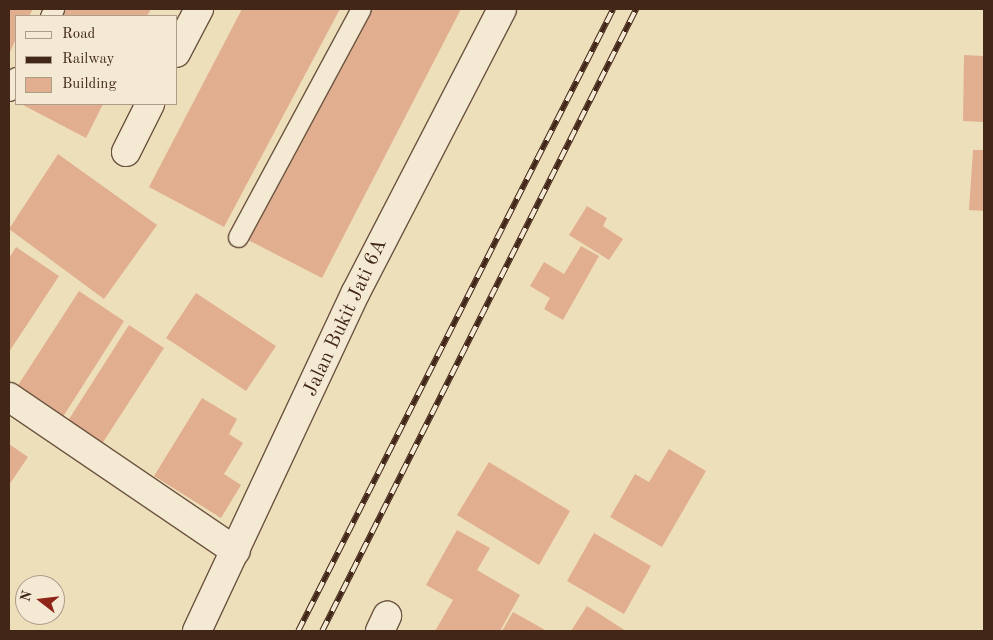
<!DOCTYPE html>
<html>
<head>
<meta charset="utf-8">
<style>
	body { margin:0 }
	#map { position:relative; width:993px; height:640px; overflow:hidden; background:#eedfbb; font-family:"Old Standard TT",serif }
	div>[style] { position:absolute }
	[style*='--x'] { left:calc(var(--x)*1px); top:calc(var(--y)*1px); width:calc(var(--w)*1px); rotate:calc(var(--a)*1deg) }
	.building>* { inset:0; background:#e1af90 }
	.roads { filter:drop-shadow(1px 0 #6d5441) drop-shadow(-1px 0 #6d5441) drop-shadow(0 1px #6d5441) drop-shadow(0 -1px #6d5441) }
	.lane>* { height:19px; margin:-9.5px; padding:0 9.5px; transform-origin:9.5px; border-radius:9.5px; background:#f4ead3 }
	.street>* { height:28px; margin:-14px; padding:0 14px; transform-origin:14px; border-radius:14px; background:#f4ead3 }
	.rail>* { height:5.5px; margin-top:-2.75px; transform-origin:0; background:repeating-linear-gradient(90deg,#f4ead3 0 11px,#422618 0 22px); box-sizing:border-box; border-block:1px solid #422618 }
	span { translate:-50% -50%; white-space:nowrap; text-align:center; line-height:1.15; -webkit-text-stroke:5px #f4ead3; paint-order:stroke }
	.street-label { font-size:20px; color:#422618 }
	.frame { position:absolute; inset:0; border:10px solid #422618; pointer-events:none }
	.legend { position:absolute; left:15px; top:15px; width:162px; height:90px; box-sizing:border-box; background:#f4ead3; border:1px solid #ad9c88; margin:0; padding:6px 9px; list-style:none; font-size:15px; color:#422618 }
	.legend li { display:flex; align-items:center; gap:10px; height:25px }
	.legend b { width:25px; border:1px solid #ad9c88 }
	.north { position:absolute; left:15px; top:575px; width:50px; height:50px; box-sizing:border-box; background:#f4ead3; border:1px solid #ad9c88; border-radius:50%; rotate:286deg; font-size:14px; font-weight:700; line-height:20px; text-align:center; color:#422618 }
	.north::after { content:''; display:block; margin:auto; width:18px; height:22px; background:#8f2418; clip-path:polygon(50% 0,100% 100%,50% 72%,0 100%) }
</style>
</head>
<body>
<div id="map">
	<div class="building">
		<i style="clip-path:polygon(9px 9px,33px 9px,29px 16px,16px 16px,16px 39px,9px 54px)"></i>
		<i style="clip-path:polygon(60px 9px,151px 9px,147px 16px,56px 16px)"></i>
		<i style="clip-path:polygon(242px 9px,340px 9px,224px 227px,149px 187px)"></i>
		<i style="clip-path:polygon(365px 9px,461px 9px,322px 278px,246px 239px)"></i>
		<i style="clip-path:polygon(964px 55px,984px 56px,984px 122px,963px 121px)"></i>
		<i style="clip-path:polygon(21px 104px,103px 104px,86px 138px)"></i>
		<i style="clip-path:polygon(973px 150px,984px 150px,984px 211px,969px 210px)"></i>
		<i style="clip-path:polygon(58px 154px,157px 225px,104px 299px,9px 229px)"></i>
		<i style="clip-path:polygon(587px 206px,607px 218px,603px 226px,623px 239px,609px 260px,569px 235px)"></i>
		<i style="clip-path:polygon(581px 246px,599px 256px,563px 320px,544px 309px,550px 298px,530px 286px,544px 262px,564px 274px)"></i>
		<i style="clip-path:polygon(16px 247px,59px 276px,9px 352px,9px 258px)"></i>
		<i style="clip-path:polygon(79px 291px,124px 321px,59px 423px,13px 393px)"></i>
		<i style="clip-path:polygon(196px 293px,276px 346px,246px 391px,166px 338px)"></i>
		<i style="clip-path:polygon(129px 325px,164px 348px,98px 450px,64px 427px)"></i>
		<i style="clip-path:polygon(202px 398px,237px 419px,229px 434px,243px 443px,224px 474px,241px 485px,221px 518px,154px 476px)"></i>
		<i style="clip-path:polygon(9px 444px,28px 457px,9px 485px)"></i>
		<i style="clip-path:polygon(669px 449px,706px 471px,662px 547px,610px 517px,635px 474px,649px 482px)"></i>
		<i style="clip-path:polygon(489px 462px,570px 511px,539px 565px,457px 515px)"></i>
		<i style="clip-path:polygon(457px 530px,490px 548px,477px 570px,520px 595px,500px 631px,435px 631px,453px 600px,426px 585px)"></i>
		<i style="clip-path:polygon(594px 533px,651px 566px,624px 614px,567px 581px)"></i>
		<i style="clip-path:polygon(587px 606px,626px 631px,571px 631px)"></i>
		<i style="clip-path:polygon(513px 612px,547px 631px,502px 631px)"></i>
	</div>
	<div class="roads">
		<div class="lane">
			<i style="--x:50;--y:16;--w:8;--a:-60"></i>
			<i style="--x:9;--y:91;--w:16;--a:-63"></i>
			<i style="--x:238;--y:237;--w:259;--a:-61.7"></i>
		</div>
		<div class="street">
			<i style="--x:176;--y:53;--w:50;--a:-62.4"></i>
			<i style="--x:126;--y:152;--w:54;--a:-63.4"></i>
			<i style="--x:9;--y:397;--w:274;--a:34.2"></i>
			<i style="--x:197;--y:631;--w:374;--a:-64.9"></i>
			<i style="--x:356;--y:292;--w:318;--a:-62.7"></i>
			<i style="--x:380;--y:631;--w:17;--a:-65"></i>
		</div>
	</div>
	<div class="rail">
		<i style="--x:298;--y:631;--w:697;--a:-63.14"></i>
		<i style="--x:322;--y:631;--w:697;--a:-63.21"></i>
	</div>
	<div class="street-label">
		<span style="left:346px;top:318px;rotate:-65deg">Jalan Bukit Jati 6A</span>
	</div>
	<div class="frame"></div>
	<ul class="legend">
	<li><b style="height:6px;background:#f4ead3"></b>Road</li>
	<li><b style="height:6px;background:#422618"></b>Railway</li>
	<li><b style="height:14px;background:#e1af90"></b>Building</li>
	</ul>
	<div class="north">N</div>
</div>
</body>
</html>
